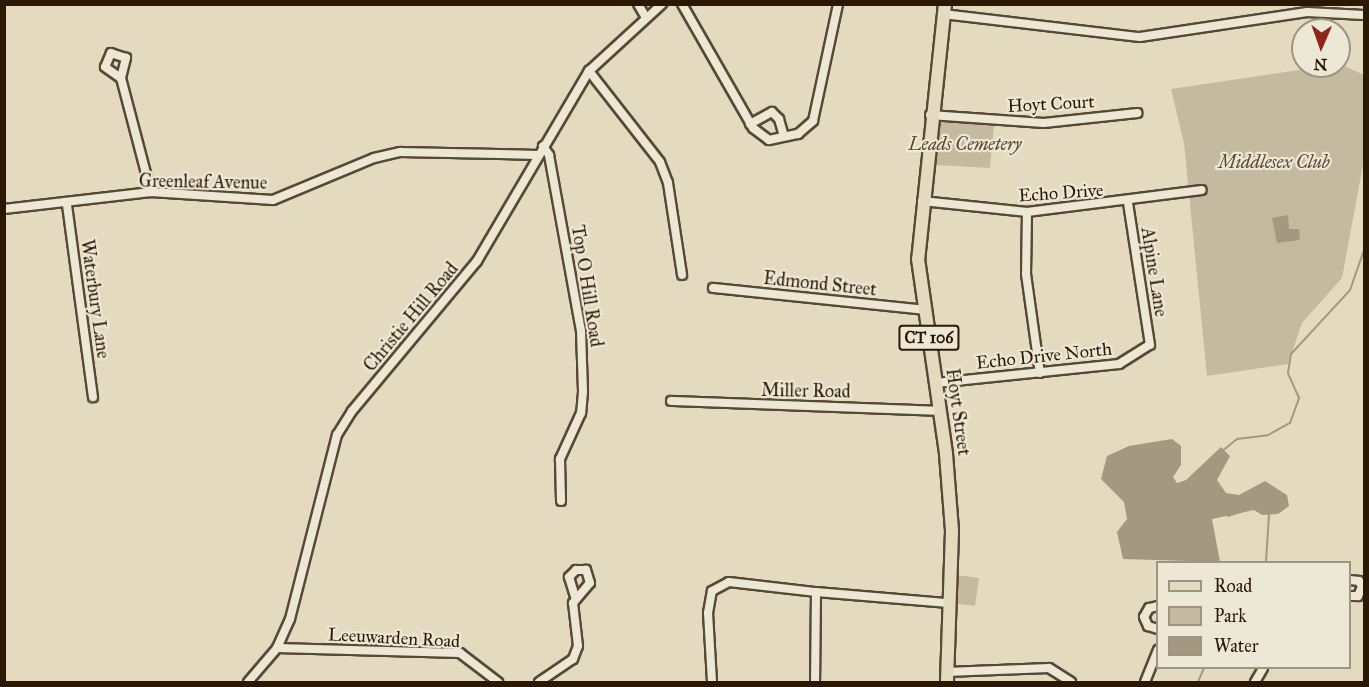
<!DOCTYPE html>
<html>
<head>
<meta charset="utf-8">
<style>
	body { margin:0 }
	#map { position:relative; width:1369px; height:687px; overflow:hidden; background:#e4dac0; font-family:"IM FELL Great Primer",serif }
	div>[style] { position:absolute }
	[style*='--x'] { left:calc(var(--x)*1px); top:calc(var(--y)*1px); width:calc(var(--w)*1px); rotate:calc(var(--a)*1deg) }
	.green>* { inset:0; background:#c5b9a0 }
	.water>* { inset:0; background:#a59880 }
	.stream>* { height:2px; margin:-1px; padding:0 1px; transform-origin:1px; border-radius:1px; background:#a59880 }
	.roads { filter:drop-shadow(2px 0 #594833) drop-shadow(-2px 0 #594833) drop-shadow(0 2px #594833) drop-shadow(0 -2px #594833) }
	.street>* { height:8px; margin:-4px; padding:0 4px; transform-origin:4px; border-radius:4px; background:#ede7d6 }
	.primary>* { height:12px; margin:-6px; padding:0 6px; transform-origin:6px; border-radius:6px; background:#e4dac0 }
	span { translate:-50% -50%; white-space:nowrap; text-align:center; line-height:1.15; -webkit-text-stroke:4.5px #ede7d6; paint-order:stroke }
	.shield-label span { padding:2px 4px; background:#ede7d6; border:2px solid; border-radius:4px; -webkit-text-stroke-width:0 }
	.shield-label { font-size:16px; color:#2b1804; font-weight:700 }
	.street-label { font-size:18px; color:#2b1804 }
	.park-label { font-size:18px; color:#594833; font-style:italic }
	.frame { position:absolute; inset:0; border:6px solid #2b1804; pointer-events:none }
	.legend { position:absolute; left:1156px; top:561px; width:195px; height:108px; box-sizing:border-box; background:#ede7d6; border:2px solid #9f9482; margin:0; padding:8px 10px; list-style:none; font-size:18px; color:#2b1804 }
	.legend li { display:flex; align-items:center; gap:12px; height:30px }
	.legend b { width:30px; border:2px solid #9f9482 }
	.north { position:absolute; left:1291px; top:18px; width:60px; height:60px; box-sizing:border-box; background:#ede7d6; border:2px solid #9f9482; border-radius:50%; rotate:182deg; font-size:16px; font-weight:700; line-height:24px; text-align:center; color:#2b1804 }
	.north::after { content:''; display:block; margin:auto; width:21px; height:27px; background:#8f2418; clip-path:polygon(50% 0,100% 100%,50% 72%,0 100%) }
</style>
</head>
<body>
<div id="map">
	<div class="green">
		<i style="clip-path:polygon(1340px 64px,1364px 75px,1364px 159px,1342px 278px,1302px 323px,1288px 364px,1207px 376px,1184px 143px,1171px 89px)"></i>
		<i style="clip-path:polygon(940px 120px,994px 124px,990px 168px,936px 165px)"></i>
		<i style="clip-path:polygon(956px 575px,979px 578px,975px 606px,953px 603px)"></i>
	</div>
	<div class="water">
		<i style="clip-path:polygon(1288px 215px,1289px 229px,1299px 229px,1300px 240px,1277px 243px,1272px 218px)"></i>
		<i style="clip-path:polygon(1172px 439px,1181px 446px,1181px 465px,1173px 477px,1177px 483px,1186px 480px,1221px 447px,1230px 456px,1217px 480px,1226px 493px,1239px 495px,1265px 481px,1287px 495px,1289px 506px,1278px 514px,1262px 515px,1254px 510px,1212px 519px,1220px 562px,1123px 559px,1117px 532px,1127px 519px,1124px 502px,1101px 479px,1107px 456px,1129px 446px)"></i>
	</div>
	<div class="stream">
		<i style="--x:1221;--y:452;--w:21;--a:-39"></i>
		<i style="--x:1237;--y:439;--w:31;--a:-7"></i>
		<i style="--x:1268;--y:435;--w:25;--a:-29"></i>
		<i style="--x:1290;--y:423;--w:27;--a:-70"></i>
		<i style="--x:1299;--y:398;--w:27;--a:-114"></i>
		<i style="--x:1288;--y:373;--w:19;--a:-81"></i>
		<i style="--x:1291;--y:354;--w:87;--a:-47.3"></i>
		<i style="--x:1350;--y:290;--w:42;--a:-70.7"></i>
		<i style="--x:1228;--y:516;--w:20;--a:-18"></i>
		<i style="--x:1266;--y:562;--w:48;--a:-86.4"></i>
		<i style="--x:1198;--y:682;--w:15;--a:-67"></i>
	</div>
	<div class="roads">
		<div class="street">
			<i style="--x:638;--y:4;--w:14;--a:60"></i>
			<i style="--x:682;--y:4;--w:143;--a:60.2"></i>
			<i style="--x:753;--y:128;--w:20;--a:37"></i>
			<i style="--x:769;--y:140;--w:30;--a:-12"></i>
			<i style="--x:798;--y:134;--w:20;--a:-41"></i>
			<i style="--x:813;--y:121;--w:120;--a:-77.9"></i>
			<i style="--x:943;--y:14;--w:198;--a:6.7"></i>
			<i style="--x:1140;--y:37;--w:169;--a:-8.5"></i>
			<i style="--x:1307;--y:12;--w:57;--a:3"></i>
			<i style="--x:589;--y:71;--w:115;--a:52"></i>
			<i style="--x:660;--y:162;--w:22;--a:69"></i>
			<i style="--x:668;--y:183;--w:93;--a:81.3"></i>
			<i style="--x:121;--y:78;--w:21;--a:-76"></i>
			<i style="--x:126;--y:58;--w:16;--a:-162"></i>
			<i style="--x:111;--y:53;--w:15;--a:113"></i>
			<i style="--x:105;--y:67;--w:19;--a:35"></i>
			<i style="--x:121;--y:78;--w:118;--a:75.3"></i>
			<i style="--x:930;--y:115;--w:114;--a:4"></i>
			<i style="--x:1044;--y:123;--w:94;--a:-6.1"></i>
			<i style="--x:750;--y:124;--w:25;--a:-29"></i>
			<i style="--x:772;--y:112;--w:10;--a:45"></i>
			<i style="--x:779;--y:119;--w:18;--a:74"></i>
			<i style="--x:543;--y:146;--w:11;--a:56"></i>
			<i style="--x:549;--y:155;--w:179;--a:79.7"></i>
			<i style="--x:581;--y:331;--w:61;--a:88.1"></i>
			<i style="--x:583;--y:392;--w:21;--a:95"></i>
			<i style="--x:581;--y:413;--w:51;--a:114.5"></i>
			<i style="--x:560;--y:459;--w:42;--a:88.6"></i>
			<i style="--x:922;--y:201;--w:106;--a:6"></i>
			<i style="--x:1027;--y:212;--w:176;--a:-7.2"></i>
			<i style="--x:67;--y:205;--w:194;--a:82.3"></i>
			<i style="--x:4;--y:209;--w:148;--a:-6.6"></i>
			<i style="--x:151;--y:192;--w:122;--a:3.8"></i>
			<i style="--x:273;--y:200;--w:109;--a:-22.6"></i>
			<i style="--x:374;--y:158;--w:27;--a:-13"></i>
			<i style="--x:400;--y:152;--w:138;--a:1.2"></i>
			<i style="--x:1027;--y:212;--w:62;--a:90.9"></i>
			<i style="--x:1026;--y:274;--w:100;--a:82"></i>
			<i style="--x:713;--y:288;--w:213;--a:5.9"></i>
			<i style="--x:936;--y:383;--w:184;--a:-5.9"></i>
			<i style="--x:1119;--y:364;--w:36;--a:-32"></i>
			<i style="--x:1150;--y:345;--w:144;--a:-98.8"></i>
			<i style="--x:671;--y:401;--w:268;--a:2.1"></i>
			<i style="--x:1350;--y:580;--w:9;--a:6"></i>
			<i style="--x:1359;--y:581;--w:7;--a:63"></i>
			<i style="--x:1362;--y:587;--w:10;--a:114"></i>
			<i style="--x:1358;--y:596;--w:8;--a:180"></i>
			<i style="--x:816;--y:592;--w:130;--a:4.8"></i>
			<i style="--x:1158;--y:606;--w:9;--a:167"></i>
			<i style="--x:1149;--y:608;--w:10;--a:119"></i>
			<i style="--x:1144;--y:617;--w:10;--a:66"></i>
			<i style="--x:1148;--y:626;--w:10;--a:17"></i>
			<i style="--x:277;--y:648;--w:183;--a:1.6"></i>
			<i style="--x:460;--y:653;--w:48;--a:37.3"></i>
			<i style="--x:946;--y:672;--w:103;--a:-2.2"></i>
			<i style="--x:1049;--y:668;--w:26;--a:32"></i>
			<i style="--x:248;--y:682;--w:45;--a:-49.5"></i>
			<i style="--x:277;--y:648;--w:32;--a:-66"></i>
			<i style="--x:290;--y:619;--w:190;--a:-75.7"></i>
			<i style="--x:337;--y:435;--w:28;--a:-58"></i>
			<i style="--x:352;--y:411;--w:195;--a:-50.2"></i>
			<i style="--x:477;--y:261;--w:221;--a:-59.5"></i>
			<i style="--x:589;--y:71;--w:99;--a:-42.5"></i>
			<i style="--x:539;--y:682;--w:41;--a:-34.1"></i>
			<i style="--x:573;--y:659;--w:14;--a:-69"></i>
			<i style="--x:578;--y:646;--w:43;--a:-96.6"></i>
			<i style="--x:573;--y:603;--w:26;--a:-50"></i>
			<i style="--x:590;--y:583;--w:14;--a:-107"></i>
			<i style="--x:586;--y:570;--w:10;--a:180"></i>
			<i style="--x:576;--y:570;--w:10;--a:135"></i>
			<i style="--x:569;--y:577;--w:21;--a:73"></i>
			<i style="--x:712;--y:682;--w:69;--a:-93.3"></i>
			<i style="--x:708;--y:613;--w:22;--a:-80"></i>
			<i style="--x:712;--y:591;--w:19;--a:-28"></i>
			<i style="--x:729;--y:582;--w:88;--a:6.6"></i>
			<i style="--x:816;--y:592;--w:90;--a:90.6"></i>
			<i style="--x:1145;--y:682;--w:35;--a:-68"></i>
			<i style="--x:1255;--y:682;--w:16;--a:-60"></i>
		</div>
		<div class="primary">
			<i style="--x:945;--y:4;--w:256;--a:96"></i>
			<i style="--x:918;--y:259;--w:197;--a:81.8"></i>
			<i style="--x:946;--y:454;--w:77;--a:85.5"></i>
			<i style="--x:952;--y:531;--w:151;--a:91.9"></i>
		</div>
	</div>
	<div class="shield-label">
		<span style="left:929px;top:338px">CT 106</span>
	</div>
	<div class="street-label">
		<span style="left:1051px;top:104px;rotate:-3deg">Hoyt Court</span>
		<span style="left:203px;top:182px;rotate:1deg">Greenleaf Avenue</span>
		<span style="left:1061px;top:193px;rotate:-4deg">Echo Drive</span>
		<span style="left:1154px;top:272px;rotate:81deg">Alpine Lane</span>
		<span style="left:820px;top:284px;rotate:6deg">Edmond Street</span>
		<span style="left:587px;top:286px;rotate:81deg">Top O Hill Road</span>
		<span style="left:95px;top:299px;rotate:82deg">Waterbury Lane</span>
		<span style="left:411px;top:317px;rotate:-50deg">Christie Hill Road</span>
		<span style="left:1044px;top:356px;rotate:-6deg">Echo Drive North</span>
		<span style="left:806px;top:391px;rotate:1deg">Miller Road</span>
		<span style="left:958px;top:412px;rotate:82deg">Hoyt Street</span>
		<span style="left:394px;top:638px;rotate:3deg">Leeuwarden Road</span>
	</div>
	<div class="park-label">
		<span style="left:965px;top:144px">Leads Cemetery</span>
		<span style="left:1274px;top:162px">Middlesex Club</span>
	</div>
	<div class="frame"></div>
	<ul class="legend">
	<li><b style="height:8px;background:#e4dac0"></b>Road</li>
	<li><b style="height:16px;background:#c5b9a0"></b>Park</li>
	<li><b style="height:16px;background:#a59880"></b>Water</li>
	</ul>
	<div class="north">N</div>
</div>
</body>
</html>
